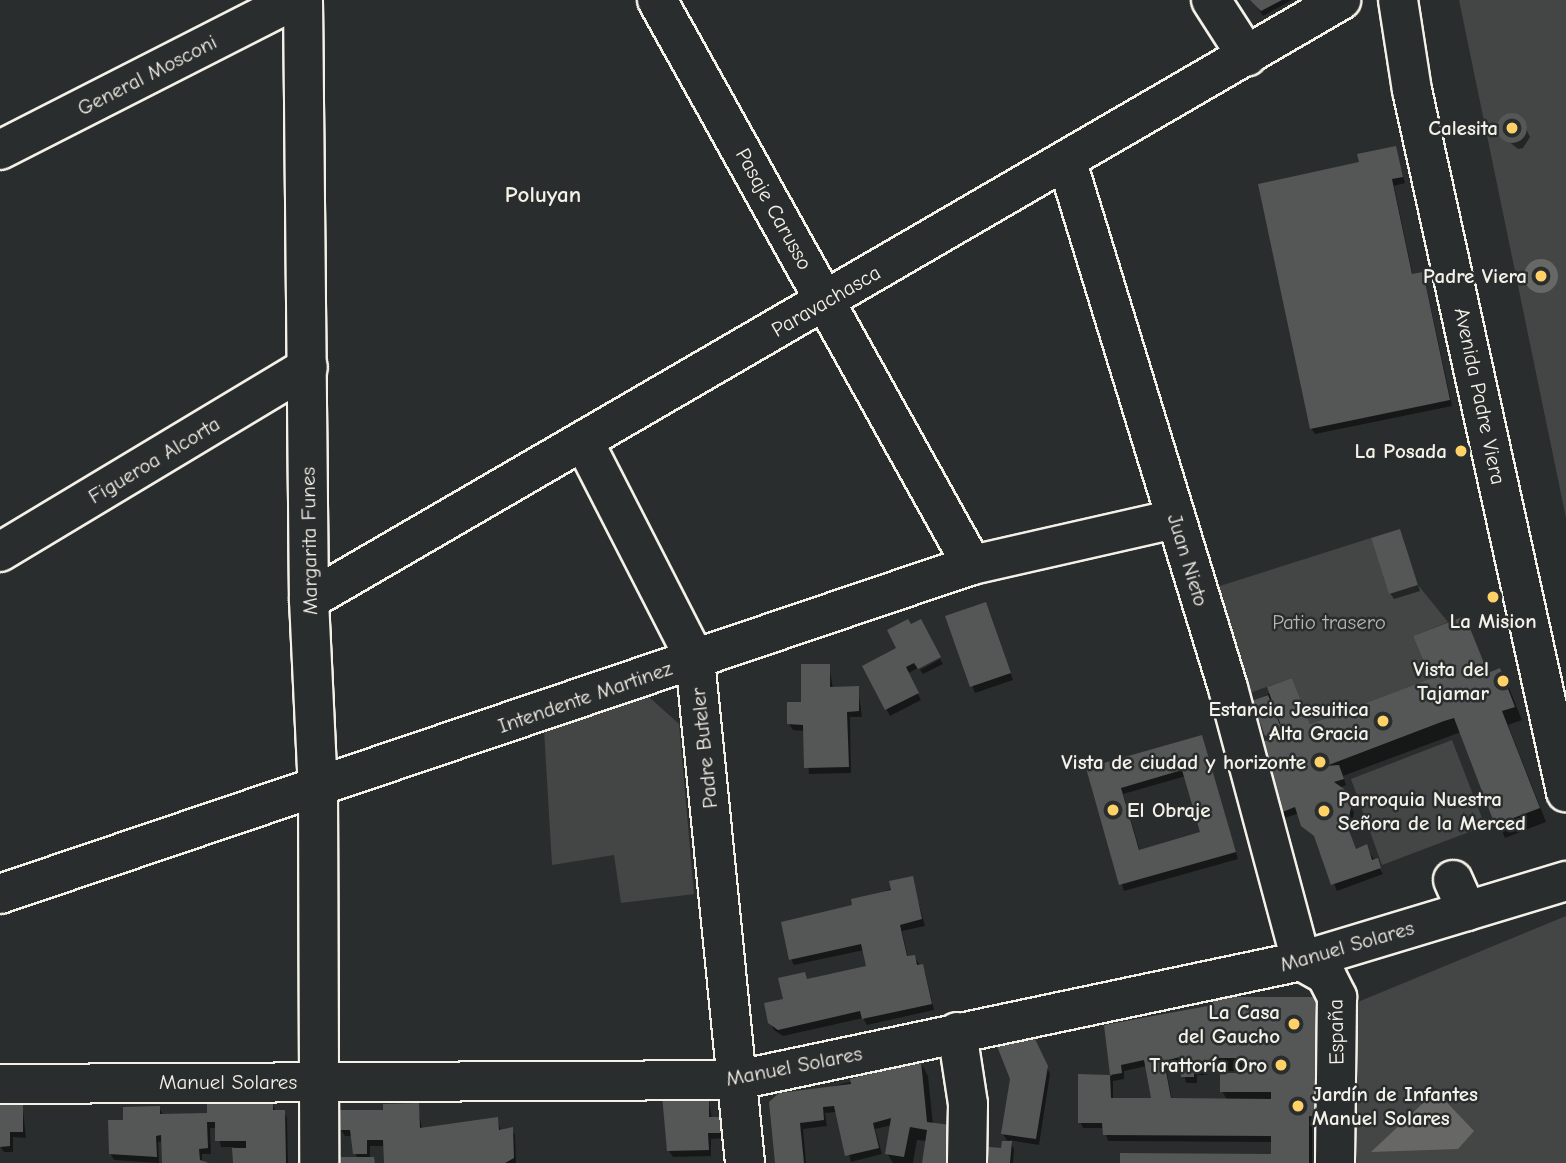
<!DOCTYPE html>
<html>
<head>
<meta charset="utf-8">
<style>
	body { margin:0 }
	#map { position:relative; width:1566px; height:1163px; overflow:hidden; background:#2a2d2e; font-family:"Comic Neue",sans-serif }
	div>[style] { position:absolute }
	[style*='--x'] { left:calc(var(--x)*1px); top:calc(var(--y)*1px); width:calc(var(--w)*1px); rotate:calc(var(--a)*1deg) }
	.green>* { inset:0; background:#444645 }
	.water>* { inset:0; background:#676866 }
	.round { border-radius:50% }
	.shadow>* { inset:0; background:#0007 }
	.building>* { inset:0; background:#555756 }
	.roads { filter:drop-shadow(2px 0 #f4f1e8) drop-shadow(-2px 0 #f4f1e8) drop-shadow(0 2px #f4f1e8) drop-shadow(0 -2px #f4f1e8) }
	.minor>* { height:38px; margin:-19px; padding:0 19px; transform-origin:19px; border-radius:19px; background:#2a2d2e }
	.dots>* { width:19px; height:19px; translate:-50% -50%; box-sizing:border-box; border:4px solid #2a2d2e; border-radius:50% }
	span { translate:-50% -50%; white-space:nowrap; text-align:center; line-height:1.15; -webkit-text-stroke:5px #2a2d2e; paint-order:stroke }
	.street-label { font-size:21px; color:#f4f1e8 }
	.poi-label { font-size:21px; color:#f4f1e8; font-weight:700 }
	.right { translate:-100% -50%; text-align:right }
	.left { translate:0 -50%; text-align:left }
	.park-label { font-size:21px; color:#b6b5af }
	.neighbourhood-label { font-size:23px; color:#f4f1e8; font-weight:700 }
</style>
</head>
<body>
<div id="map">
	<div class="green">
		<i style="clip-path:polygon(1459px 0,1566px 0,1566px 518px)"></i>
		<i style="clip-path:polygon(1371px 538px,1389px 593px,1418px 585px,1448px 622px,1413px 636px,1430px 679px,1310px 724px,1292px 678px,1247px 694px,1207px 590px)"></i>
		<i style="clip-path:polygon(648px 696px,679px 724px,694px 894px,621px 903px,614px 855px,552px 865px,544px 729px)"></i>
		<i style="clip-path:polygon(1452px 740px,1485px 826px,1382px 865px,1351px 779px)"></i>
		<i style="clip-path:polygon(1566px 916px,1566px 1163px,1354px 1163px,1353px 1004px)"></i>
	</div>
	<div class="water">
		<i class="round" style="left:1524px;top:259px;width:34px;height:34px"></i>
		<i style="clip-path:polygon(1436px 1091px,1474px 1131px,1458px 1149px,1371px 1152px)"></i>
	</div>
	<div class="shadow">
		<i style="clip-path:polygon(1253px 0,1292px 0,1263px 16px)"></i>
		<i style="clip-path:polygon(1512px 115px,1521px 118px,1530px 137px,1523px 148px,1518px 149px,1501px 135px,1503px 118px)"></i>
		<i style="clip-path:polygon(1395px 148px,1405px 183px,1394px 186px,1413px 276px,1422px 274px,1425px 280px,1452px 406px,1315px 434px,1311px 428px,1361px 164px)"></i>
		<i style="clip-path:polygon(1400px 531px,1420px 591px,1394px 599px,1390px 593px)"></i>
		<i style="clip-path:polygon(989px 610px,1013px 680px,975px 693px,947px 617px)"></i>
		<i style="clip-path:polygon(1464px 618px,1489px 674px,1499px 670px,1507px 683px,1522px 720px,1508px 725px,1546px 822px,1505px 838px,1461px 732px,1343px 776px,1346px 785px,1339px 788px,1354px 812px,1350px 833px,1356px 850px,1370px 853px,1383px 874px,1337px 891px,1317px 841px,1300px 813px,1284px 818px,1276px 814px,1270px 741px,1254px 702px,1292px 680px,1310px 726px,1434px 679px,1429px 672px)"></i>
		<i style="clip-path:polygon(939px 656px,907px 674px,921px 700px,890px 716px,864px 667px)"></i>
		<i style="clip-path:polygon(940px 659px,943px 664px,923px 674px,920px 670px)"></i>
		<i style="clip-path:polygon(829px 666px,833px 689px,858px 688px,862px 717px,850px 717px,851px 773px,809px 774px,805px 731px,793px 730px,789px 724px)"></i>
		<i style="clip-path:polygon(evenodd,1201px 737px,1238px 859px,1124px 891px,1088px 769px,1201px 737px,1186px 776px,1202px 834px,1140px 851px,1123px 794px,1186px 776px)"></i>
		<i style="clip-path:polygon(912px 878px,925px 926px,902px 931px,908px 958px,914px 957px,925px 972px,934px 1010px,867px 1025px,863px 1018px,783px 1036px,774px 1030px,770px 1023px,786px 1000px,808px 981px,868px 967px,864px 950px,794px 965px,791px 959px,854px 907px)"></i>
		<i style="clip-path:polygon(evenodd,1314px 998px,1320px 1122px,1312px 1122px,1312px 1163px,1122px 1163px,1273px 1156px,1273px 1142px,1108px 1141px,1104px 1128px,1083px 1128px,1080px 1122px,1080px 1076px,1112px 1076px,1106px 1027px,1314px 998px,1217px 1060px,1223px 1071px,1244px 1071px,1222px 1091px,1227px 1100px,1172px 1100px,1166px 1067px,1182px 1063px,1186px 1083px,1197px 1083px,1197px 1075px,1207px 1075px,1207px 1068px,1217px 1068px,1217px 1060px,1314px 998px,1147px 1066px,1153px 1100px,1113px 1100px,1113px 1081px,1124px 1079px,1124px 1071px,1147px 1066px)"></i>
		<i style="clip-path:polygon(1037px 1047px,1050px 1074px,1039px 1145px,1009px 1140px,1014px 1149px,1013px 1163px,979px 1163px,1009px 1143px,1003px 1134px)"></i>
		<i style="clip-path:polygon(921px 1063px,928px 1076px,933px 1125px,924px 1163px,927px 1141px,917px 1140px,913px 1163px,893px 1163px,887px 1153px,892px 1125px,875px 1129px,882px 1154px,851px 1162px,837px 1112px,825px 1113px,827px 1126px,803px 1129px,806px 1163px,777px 1163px,771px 1103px)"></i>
		<i style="clip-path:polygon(708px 1096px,712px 1119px,727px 1138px,711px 1139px,711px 1156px,673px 1157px,669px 1151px)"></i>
		<i style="clip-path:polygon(22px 1101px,26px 1138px,13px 1137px,13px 1152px,4px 1152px,0 1146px)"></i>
		<i style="clip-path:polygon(272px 1102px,276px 1112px,284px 1112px,287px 1118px,288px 1163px,234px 1163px,234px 1147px,221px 1147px,217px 1128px,210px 1128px,211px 1154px,202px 1154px,202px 1162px,209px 1163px,164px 1163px,163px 1141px,158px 1142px,159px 1163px,114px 1160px,110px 1153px,125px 1121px,159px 1107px,163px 1115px,209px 1115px)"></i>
		<i style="clip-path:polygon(418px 1105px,422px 1130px,497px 1119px,501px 1131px,512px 1129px,515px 1135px,516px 1163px,385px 1163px,385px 1146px,370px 1146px,370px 1158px,376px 1163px,342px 1163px,357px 1158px,352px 1136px,345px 1136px,341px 1130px)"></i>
	</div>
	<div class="building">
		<i style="clip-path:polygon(1250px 0,1282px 0,1261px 11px)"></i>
		<i class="round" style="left:1497px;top:113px;width:30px;height:30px"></i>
		<i style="clip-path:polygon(1396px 146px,1403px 177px,1392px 179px,1412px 274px,1423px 272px,1450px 400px,1310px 429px,1258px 184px,1359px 162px,1357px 154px)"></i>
		<i style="clip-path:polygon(1400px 529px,1418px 585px,1389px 594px,1371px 538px)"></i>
		<i style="clip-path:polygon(986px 602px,1011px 673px,970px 687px,945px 616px)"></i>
		<i style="clip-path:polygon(1465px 616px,1488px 673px,1500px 668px,1515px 707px,1502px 711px,1540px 808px,1495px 825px,1454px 718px,1444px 721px,1326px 766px,1339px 765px,1344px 779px,1334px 782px,1344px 789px,1352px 804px,1347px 825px,1356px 849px,1367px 844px,1372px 860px,1378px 858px,1381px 868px,1331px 885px,1314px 836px,1301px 826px,1295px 807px,1280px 813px,1257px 744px,1284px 734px,1267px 687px,1292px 678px,1310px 724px,1321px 720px,1440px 675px,1438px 668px,1428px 673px,1413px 636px)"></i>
		<i style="clip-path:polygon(908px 619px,911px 624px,921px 619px,941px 657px,918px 669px,914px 663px,906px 667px,919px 693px,885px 710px,862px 666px,896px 648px,887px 630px)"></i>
		<i style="clip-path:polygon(801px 664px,830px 664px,830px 687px,859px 686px,859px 711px,847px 712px,849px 767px,804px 768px,803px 725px,787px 724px,787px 702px,801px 702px)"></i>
		<i style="clip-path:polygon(1268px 695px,1282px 730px,1265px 736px,1252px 701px)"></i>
		<i style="clip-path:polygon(evenodd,1202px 735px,1236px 852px,1119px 885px,1086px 768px,1202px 735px,1182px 770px,1200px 832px,1139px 850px,1121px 788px,1182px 770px)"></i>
		<i style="clip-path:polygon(913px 876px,922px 919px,900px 925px,907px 956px,915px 955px,917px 965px,923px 964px,932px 1004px,862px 1019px,860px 1011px,778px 1030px,768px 1023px,764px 1003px,783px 999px,778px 978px,805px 972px,807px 979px,866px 966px,861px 944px,789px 960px,781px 922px,852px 905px,851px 899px,891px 890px,889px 881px)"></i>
		<i style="clip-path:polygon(evenodd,1213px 997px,1314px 997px,1319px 1002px,1317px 1117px,1309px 1116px,1309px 1163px,1120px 1163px,1120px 1153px,1271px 1154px,1271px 1136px,1103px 1135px,1102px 1123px,1078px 1123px,1078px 1074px,1110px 1075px,1104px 1025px,1213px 1005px,1213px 997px,1180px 1057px,1181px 1077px,1194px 1077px,1194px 1070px,1205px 1070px,1205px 1062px,1214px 1062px,1214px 1058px,1243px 1058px,1243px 1073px,1220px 1073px,1220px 1092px,1271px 1092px,1271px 1099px,1171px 1098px,1164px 1061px,1180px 1057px,1213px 997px,1144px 1060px,1151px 1098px,1111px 1098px,1110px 1075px,1122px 1073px,1121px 1065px,1144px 1060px)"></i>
		<i style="clip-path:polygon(1035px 1039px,1048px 1066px,1036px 1139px,1001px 1134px,1010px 1079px,997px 1046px)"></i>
		<i style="clip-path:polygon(921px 1061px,927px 1122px,966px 1127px,961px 1163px,922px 1163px,927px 1130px,910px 1127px,904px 1157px,885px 1154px,891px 1118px,873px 1123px,879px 1148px,845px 1156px,834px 1106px,823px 1107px,824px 1120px,800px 1123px,804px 1163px,775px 1163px,769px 1102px,779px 1093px,851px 1084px,850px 1079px)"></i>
		<i style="clip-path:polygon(709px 1094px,709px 1117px,724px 1117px,725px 1133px,708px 1133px,709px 1150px,667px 1151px,662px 1095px)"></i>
		<i style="clip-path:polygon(0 1099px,23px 1099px,23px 1132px,10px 1132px,10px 1146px,0 1147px)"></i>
		<i style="clip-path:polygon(207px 1100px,273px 1100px,273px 1110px,285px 1110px,286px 1163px,233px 1163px,232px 1148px,246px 1148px,246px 1141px,215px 1141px,215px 1122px,207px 1122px,208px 1148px,199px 1149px,200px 1160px,209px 1163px,162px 1163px,161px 1135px,156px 1136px,157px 1157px,109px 1154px,108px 1120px,123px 1120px,123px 1107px,160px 1106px,160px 1114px,207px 1113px)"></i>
		<i style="clip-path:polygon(419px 1103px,420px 1128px,498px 1117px,499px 1130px,513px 1127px,514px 1158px,505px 1163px,384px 1163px,383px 1140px,367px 1140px,367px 1154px,353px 1154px,350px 1130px,340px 1130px,339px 1110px,383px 1110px,383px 1104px)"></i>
		<i style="clip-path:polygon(1002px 1141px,1012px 1141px,1010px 1163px,978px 1163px,979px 1146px,1001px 1148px)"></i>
		<i style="clip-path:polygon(341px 1157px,374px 1157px,375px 1163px,341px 1163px)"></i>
	</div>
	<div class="roads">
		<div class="minor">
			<i style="--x:303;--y:0;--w:600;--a:89.43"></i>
			<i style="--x:309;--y:600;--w:190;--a:87.3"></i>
			<i style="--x:318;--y:790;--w:373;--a:89.8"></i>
			<i style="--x:657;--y:0;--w:647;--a:60.86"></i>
			<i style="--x:1211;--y:0;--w:67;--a:57.3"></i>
			<i style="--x:1398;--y:0;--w:91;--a:81.2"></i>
			<i style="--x:1412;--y:90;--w:719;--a:77.63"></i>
			<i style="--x:0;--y:150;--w:330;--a:-27"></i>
			<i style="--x:1067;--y:162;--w:550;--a:72.98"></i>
			<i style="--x:1228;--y:688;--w:283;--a:75"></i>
			<i style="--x:584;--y:442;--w:244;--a:62.9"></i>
			<i style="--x:695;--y:659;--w:506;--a:84.33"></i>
			<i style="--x:0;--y:552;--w:359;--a:-31"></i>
			<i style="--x:309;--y:600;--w:1194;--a:-30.17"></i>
			<i style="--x:1453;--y:880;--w:34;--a:66"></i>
			<i style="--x:0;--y:894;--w:1026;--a:-18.7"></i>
			<i style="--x:972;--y:565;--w:208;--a:-12.8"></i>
			<i style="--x:1301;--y:961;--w:29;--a:29"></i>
			<i style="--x:1326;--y:975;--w:25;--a:63"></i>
			<i style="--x:1337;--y:997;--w:166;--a:90.7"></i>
			<i style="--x:957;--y:1032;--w:73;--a:81.3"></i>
			<i style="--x:968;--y:1104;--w:59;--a:91"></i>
			<i style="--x:0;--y:1084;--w:738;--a:-0.31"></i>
			<i style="--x:738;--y:1080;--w:575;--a:-11.93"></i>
			<i style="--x:1301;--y:961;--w:277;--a:-16.8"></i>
		</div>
	</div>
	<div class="dots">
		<i style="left:1512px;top:128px;background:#ffd166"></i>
		<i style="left:1541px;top:276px;background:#ffd166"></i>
		<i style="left:1461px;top:451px;background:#ffd166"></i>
		<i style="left:1493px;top:597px;background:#ffd166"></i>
		<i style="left:1503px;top:681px;background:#ffd166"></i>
		<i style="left:1383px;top:721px;background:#ffd166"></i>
		<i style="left:1320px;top:762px;background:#ffd166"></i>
		<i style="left:1113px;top:810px;background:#ffd166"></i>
		<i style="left:1324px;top:811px;background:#ffd166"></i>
		<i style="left:1294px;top:1024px;background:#ffd166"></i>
		<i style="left:1281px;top:1065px;background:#ffd166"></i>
		<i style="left:1298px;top:1106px;background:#ffd166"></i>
	</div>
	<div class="street-label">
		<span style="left:147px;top:75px;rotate:-27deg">General Mosconi</span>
		<span style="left:774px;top:209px;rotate:61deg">Pasaje Carusso</span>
		<span style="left:826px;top:301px;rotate:-30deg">Paravachasca</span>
		<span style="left:1480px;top:396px;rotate:78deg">Avenida Padre Viera</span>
		<span style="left:154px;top:460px;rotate:-31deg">Figueroa Alcorta</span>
		<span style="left:309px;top:541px;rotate:-91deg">Margarita Funes</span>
		<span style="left:1188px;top:560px;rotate:73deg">Juan Nieto</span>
		<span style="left:585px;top:697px;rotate:-19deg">Intendente Martinez</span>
		<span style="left:704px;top:748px;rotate:-96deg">Padre Buteler</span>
		<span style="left:1347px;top:946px;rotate:-16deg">Manuel Solares</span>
		<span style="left:1336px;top:1032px;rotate:-91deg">España</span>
		<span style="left:794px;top:1066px;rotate:-11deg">Manuel Solares</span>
		<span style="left:228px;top:1082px">Manuel Solares</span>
	</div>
	<div class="poi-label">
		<span class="right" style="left:1498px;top:128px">Calesita</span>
		<span class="right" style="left:1527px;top:276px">Padre Viera</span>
		<span class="right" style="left:1447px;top:451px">La Posada</span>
		<span style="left:1493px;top:621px">La Mision</span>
		<span class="right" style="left:1489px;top:681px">Vista del<br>Tajamar</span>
		<span class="right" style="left:1369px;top:721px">Estancia Jesuitica<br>Alta Gracia</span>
		<span class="right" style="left:1306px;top:762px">Vista de ciudad y horizonte</span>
		<span class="left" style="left:1338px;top:811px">Parroquia Nuestra<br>Señora de la Merced</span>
		<span class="left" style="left:1127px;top:810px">El Obraje</span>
		<span class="right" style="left:1280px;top:1024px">La Casa<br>del Gaucho</span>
		<span class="right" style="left:1267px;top:1065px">Trattoría Oro</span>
		<span class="left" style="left:1312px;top:1106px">Jardín de Infantes<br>Manuel Solares</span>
	</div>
	<div class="park-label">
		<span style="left:1329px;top:622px">Patio trasero</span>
	</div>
	<div class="neighbourhood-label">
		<span style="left:543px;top:195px">Poluyan</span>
	</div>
</div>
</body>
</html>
